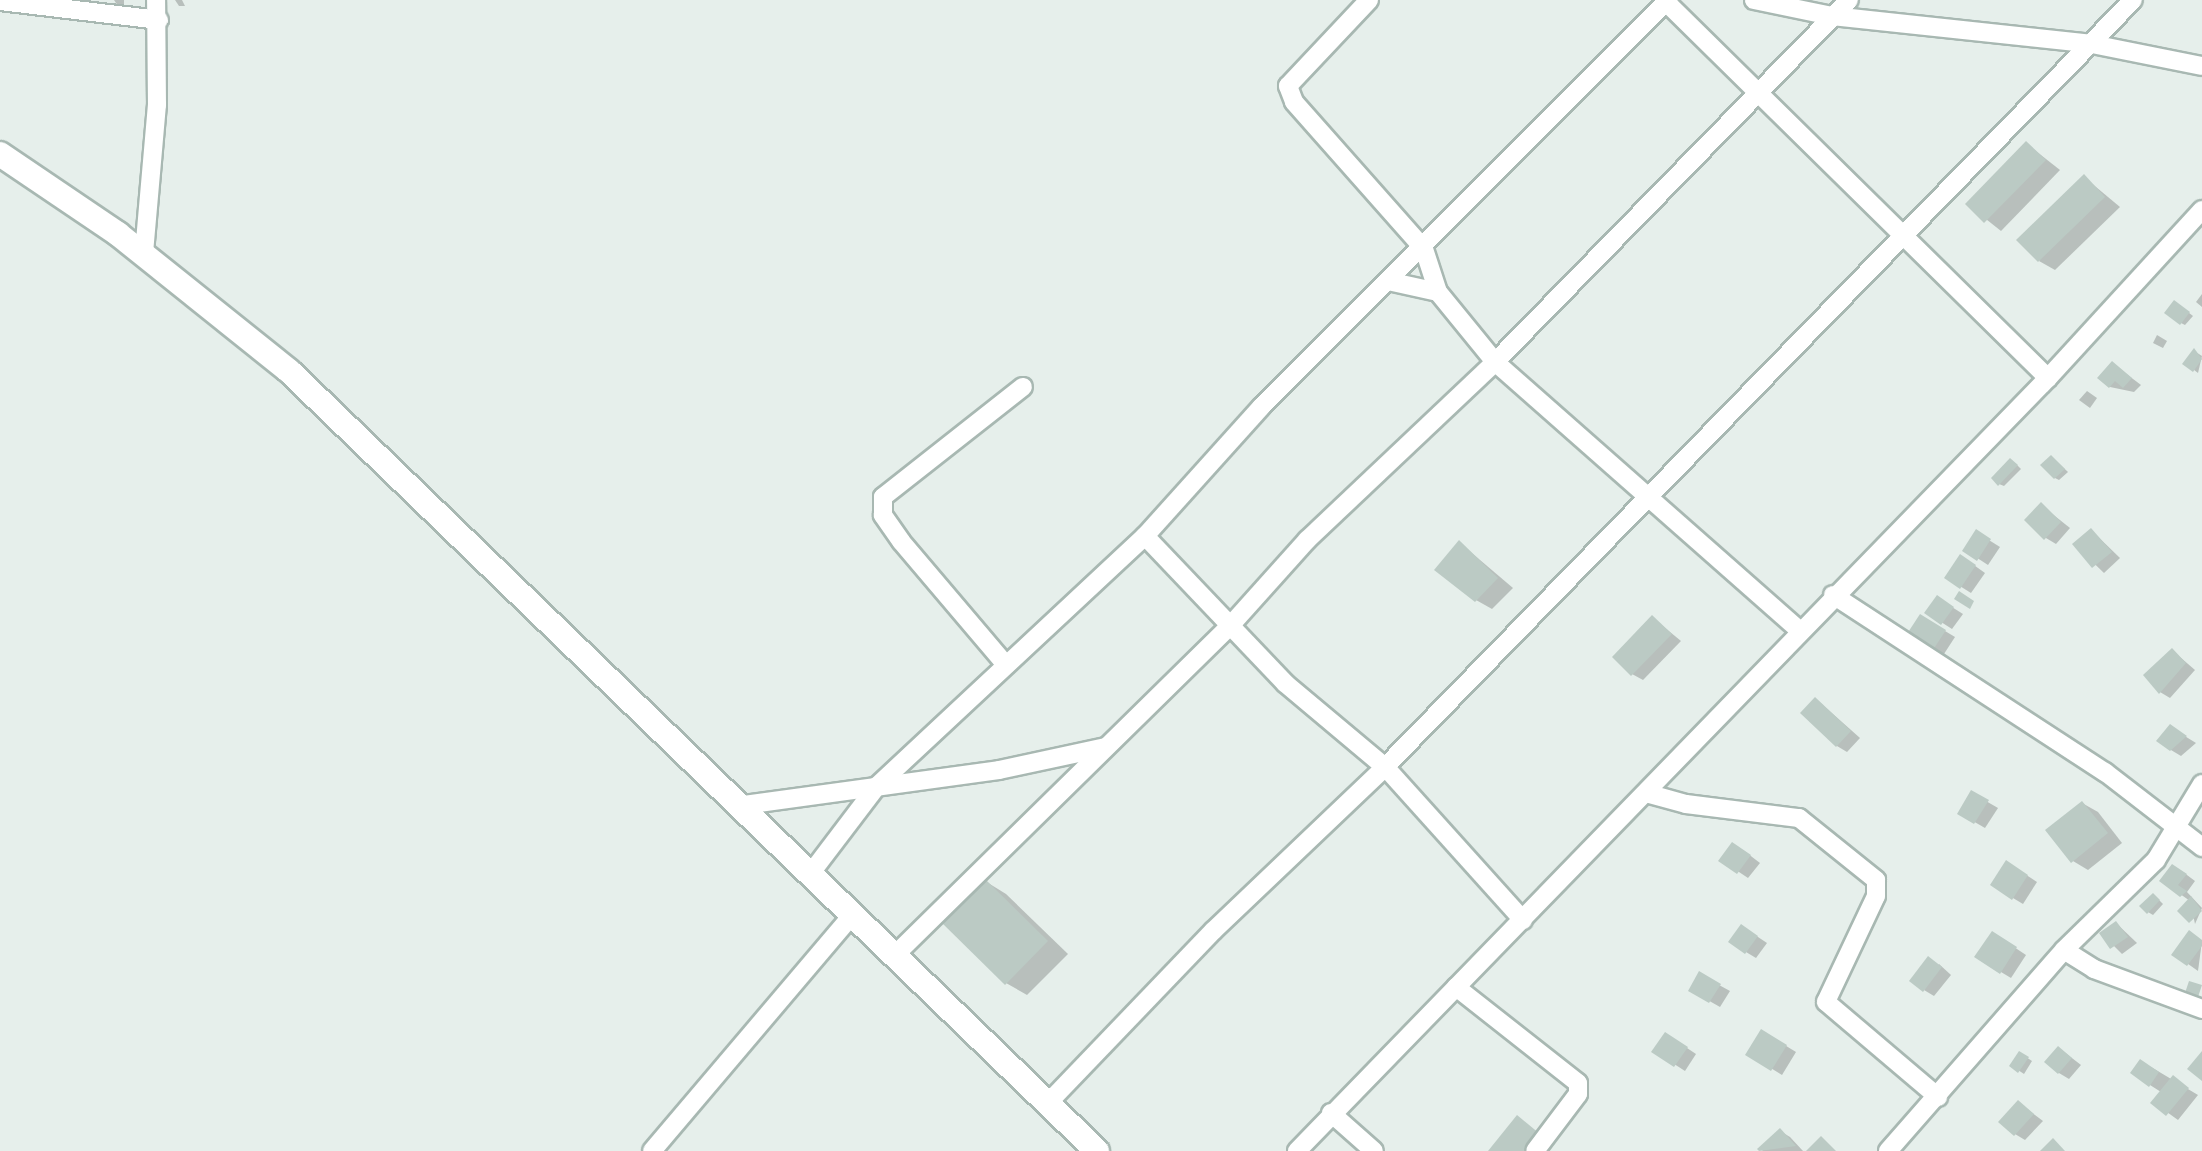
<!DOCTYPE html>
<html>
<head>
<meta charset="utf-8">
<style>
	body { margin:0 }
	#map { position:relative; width:2202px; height:1151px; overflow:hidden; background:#e6efeb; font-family:"Sofia Sans Condensed",sans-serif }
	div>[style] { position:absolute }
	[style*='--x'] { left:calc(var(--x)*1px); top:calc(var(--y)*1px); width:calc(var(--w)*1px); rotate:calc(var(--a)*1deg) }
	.shadow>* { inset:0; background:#0003 }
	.building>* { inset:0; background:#bbcac4 }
	.roads { filter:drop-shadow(2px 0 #a8b8b2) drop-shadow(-2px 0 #a8b8b2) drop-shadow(0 2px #a8b8b2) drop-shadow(0 -2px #a8b8b2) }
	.street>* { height:18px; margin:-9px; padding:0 9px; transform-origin:9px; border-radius:9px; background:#fff }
	.secondary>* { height:24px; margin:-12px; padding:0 12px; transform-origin:12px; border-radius:12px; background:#fff }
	span { translate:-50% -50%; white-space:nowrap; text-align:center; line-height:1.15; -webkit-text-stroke:8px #f7fbf9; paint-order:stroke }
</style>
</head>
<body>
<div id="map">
	<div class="shadow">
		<i style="clip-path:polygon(114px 0,124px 0,124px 6px,118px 6px)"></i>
		<i style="clip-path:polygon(175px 0,182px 0,185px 6px,179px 6px)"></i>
		<i style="clip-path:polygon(2027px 144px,2060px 170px,2001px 231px,1967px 204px)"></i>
		<i style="clip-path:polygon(2084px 177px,2120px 207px,2055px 270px,2039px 261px)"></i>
		<i style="clip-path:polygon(2202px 294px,2202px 307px,2196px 302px)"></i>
		<i style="clip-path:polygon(2179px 305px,2193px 316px,2185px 325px,2181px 323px)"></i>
		<i style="clip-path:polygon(2157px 335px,2167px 341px,2163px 348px,2153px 343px)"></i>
		<i style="clip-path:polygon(2194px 351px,2202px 356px,2198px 373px,2185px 363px)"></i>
		<i style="clip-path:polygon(2112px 363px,2141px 385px,2134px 392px,2110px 387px)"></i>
		<i style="clip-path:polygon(2087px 391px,2097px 398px,2090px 408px,2079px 400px)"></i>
		<i style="clip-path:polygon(2052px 457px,2068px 472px,2059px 480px,2055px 478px)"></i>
		<i style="clip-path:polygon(2015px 463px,2021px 469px,2004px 486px,1999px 484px)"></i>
		<i style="clip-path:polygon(2041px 505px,2070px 528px,2056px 544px,2046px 538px)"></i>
		<i style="clip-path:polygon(2091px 530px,2120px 558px,2104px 573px,2075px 545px)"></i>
		<i style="clip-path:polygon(1976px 532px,2000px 547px,1988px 565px,1965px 550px)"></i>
		<i style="clip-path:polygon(1460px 543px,1513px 588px,1492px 609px,1476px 600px)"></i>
		<i style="clip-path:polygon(1971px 563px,1985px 573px,1971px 593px,1947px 578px)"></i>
		<i style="clip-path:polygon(1947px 604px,1963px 614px,1952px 629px,1927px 613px)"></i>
		<i style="clip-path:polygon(1920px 616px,1955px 637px,1942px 657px,1908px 636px)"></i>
		<i style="clip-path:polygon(1653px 618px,1681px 641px,1643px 680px,1632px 674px)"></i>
		<i style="clip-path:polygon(2173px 651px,2195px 670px,2170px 698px,2160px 692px)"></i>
		<i style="clip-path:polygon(1816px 699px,1860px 738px,1847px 752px,1837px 746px)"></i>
		<i style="clip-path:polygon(2170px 727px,2196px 743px,2181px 756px,2171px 750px)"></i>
		<i style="clip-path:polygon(1972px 793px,1998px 808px,1985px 828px,1959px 813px)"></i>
		<i style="clip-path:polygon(2082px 803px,2098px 812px,2122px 843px,2088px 870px,2073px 861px)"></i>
		<i style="clip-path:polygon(1743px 850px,1760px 863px,1748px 878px,1721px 860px)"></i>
		<i style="clip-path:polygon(2017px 869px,2037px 882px,2023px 904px,2013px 898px)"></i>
		<i style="clip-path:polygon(2183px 872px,2195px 881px,2187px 892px,2202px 908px,2195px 924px,2190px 901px,2162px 881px)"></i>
		<i style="clip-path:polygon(985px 881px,1006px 894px,1068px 954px,1027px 995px,1006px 983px)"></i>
		<i style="clip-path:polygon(2157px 898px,2163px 904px,2153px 915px,2148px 912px)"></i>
		<i style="clip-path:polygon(2116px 923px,2137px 943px,2122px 954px,2102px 934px)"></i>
		<i style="clip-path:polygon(1752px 933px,1767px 943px,1756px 958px,1746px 952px)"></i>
		<i style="clip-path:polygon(2002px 939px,2026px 955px,2011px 978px,1976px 957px)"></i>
		<i style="clip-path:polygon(2202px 941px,2198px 971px,2174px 954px)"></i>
		<i style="clip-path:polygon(1939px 964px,1951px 975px,1934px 996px,1924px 990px)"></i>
		<i style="clip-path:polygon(1699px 974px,1730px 991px,1720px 1007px,1690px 990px)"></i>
		<i style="clip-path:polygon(1762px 1031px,1796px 1052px,1782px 1075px,1748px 1054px)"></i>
		<i style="clip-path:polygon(1675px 1040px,1696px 1054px,1685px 1071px,1654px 1051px)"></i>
		<i style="clip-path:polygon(2059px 1048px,2081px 1065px,2069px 1079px,2059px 1073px)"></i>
		<i style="clip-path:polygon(2020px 1053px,2032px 1061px,2024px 1074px,2012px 1066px)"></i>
		<i style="clip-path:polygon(2151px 1067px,2198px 1095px,2178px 1120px,2153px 1102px,2161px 1092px,2150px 1085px)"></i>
		<i style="clip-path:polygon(2018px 1102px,2043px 1121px,2025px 1140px,2015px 1134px)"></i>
		<i style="clip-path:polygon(1780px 1131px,1790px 1137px,1803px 1151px,1762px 1151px)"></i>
	</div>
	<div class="building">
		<i style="clip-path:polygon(2026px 141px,2046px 160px,1984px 223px,1965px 204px)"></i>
		<i style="clip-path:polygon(2084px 174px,2105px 197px,2038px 262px,2016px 240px)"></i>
		<i style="clip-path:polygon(2174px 300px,2190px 312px,2180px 325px,2164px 313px)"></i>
		<i style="clip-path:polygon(2194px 348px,2202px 359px,2193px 372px,2182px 364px)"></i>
		<i style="clip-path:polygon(2112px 361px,2132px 378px,2123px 388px,2115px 381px,2109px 388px,2097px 378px)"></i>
		<i style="clip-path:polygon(2051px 455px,2065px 469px,2054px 479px,2040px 465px)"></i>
		<i style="clip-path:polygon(2010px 458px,2018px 465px,1998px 486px,1991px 478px)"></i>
		<i style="clip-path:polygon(2041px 502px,2061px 522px,2044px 540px,2024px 520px)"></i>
		<i style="clip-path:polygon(2091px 528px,2112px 552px,2092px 568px,2072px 544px)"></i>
		<i style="clip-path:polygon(1976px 529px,1991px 539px,1977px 561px,1962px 551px)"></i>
		<i style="clip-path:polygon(1459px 540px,1498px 578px,1475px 602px,1434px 570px)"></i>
		<i style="clip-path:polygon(1960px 554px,1976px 565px,1960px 589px,1944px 578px)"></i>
		<i style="clip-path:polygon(1959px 591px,1974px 601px,1970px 609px,1954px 599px)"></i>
		<i style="clip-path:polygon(1937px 595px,1954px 607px,1941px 625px,1924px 613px)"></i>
		<i style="clip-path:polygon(1920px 614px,1946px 630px,1931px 653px,1905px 637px)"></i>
		<i style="clip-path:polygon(1652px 615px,1672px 634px,1631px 676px,1612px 657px)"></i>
		<i style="clip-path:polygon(2172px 648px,2186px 663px,2159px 694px,2143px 675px)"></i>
		<i style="clip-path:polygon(1815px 697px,1851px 731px,1836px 747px,1800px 713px)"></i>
		<i style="clip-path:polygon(2170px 724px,2187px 736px,2170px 751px,2156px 741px)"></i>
		<i style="clip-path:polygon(1971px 790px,1989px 800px,1974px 824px,1957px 814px)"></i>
		<i style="clip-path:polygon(2082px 801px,2108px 833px,2071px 863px,2045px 830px)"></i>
		<i style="clip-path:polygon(1732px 842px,1751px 855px,1737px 874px,1718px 861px)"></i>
		<i style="clip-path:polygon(2006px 860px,2028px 875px,2012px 900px,1990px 885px)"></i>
		<i style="clip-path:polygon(2172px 864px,2187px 874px,2178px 885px,2187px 891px,2180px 897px,2159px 881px)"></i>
		<i style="clip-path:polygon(985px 879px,1048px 941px,1005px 985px,942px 923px)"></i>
		<i style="clip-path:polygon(2153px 893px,2160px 900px,2147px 914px,2139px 906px)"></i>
		<i style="clip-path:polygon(2191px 896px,2202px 911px,2189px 923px,2177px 911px)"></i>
		<i style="clip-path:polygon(2116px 921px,2128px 937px,2110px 949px,2099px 933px)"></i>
		<i style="clip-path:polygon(1741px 924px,1758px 936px,1745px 954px,1728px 942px)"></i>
		<i style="clip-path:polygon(2189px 930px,2202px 940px,2202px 946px,2187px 966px,2171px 955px)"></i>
		<i style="clip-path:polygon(1992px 931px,2017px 947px,2000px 974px,1974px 957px)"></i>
		<i style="clip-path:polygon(1928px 956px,1942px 967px,1923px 992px,1909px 981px)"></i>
		<i style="clip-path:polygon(1699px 971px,1721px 984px,1709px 1003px,1688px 991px)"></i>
		<i style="clip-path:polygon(2189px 981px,2202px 985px,2198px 997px,2185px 993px)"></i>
		<i style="clip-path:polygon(1761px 1029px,1787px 1045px,1771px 1071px,1745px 1055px)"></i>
		<i style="clip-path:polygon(1665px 1032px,1688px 1047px,1674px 1067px,1651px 1052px)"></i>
		<i style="clip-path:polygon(2058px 1046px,2072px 1058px,2058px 1074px,2044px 1062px)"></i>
		<i style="clip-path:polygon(2019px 1051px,2029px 1057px,2018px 1073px,2009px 1066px)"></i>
		<i style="clip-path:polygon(2202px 1051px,2202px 1081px,2187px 1069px)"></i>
		<i style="clip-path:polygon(2140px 1059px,2159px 1072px,2149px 1087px,2130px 1073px)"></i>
		<i style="clip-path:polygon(2173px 1075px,2189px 1088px,2166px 1116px,2150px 1103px)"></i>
		<i style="clip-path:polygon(2018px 1100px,2034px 1114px,2014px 1136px,1998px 1122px)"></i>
		<i style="clip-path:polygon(1517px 1115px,1540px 1134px,1527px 1151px,1488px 1151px)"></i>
		<i style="clip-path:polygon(1780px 1128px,1796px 1146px,1759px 1151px,1757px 1149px)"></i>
		<i style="clip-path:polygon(1821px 1136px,1836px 1151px,1806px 1151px)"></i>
		<i style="clip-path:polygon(2053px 1138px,2065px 1151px,2040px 1151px)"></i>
	</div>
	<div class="roads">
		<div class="street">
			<i style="--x:1369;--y:0;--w:118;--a:133.3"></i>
			<i style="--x:1288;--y:86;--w:17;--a:69"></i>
			<i style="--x:1294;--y:102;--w:196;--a:48.5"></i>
			<i style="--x:1424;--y:249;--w:45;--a:72"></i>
			<i style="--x:1438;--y:292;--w:90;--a:50.8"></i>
			<i style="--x:1495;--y:362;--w:405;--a:41.4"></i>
			<i style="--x:1664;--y:0;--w:539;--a:44.55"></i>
			<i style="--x:1754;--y:0;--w:80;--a:11.6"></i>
			<i style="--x:1832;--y:16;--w:262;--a:6.1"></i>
			<i style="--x:2092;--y:44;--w:112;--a:11.3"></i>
			<i style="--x:0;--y:1;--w:160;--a:6.8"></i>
			<i style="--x:144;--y:253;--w:149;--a:-85"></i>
			<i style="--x:157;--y:105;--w:105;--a:-90.5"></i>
			<i style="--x:1388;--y:281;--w:51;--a:12.4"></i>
			<i style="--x:1833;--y:595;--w:325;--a:33.1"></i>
			<i style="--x:2105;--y:772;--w:123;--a:37.7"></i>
			<i style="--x:1006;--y:665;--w:162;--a:-130.3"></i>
			<i style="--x:901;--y:541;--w:32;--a:-125"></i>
			<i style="--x:883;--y:515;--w:18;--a:-90"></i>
			<i style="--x:883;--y:497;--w:178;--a:-38.2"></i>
			<i style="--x:1646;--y:793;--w:41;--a:15.4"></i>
			<i style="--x:1686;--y:804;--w:114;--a:7.1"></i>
			<i style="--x:1799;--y:818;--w:99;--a:38.8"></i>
			<i style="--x:1876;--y:880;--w:16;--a:90"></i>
			<i style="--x:1876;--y:896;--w:117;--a:115.3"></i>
			<i style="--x:1826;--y:1002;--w:147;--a:40.3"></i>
			<i style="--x:744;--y:805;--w:257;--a:-7.8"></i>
			<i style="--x:999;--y:770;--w:109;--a:-12.1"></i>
			<i style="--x:811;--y:873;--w:109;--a:-52.8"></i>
			<i style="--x:877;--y:786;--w:367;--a:-43"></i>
			<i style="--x:1145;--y:536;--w:173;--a:-48"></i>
			<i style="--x:1261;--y:407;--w:576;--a:-45"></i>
			<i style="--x:1523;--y:920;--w:206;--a:-132"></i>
			<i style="--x:1385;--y:767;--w:1071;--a:-45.72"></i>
			<i style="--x:2064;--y:950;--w:36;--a:32"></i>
			<i style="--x:2094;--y:969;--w:115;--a:20.3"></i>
			<i style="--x:895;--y:955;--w:468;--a:-44.5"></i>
			<i style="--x:1229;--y:627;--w:117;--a:-48.1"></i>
			<i style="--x:1307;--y:540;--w:259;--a:-43.4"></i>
			<i style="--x:1495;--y:362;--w:506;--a:-45.64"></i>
			<i style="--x:1456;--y:987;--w:155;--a:38.2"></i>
			<i style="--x:1578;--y:1083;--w:11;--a:90"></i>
			<i style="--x:1578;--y:1094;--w:71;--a:127"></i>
			<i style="--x:1048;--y:1103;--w:238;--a:-46.2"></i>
			<i style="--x:1213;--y:931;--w:238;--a:-43.6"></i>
			<i style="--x:1385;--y:767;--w:131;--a:-140"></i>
			<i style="--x:1285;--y:683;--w:203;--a:-133.6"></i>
			<i style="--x:1331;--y:1113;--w:57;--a:41.5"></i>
			<i style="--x:652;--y:1151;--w:311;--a:-49.7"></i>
			<i style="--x:1297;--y:1151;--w:1078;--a:-45.83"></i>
			<i style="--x:2048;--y:378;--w:228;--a:-47.5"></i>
			<i style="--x:1888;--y:1151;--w:267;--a:-48.8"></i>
			<i style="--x:2064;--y:950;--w:129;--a:-44.4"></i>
			<i style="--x:2156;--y:860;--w:89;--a:-58.8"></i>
		</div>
		<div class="secondary">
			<i style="--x:0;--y:154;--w:143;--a:34.1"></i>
			<i style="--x:118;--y:234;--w:219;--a:38.7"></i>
			<i style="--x:289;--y:371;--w:1123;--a:43.99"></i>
		</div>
	</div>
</div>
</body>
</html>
